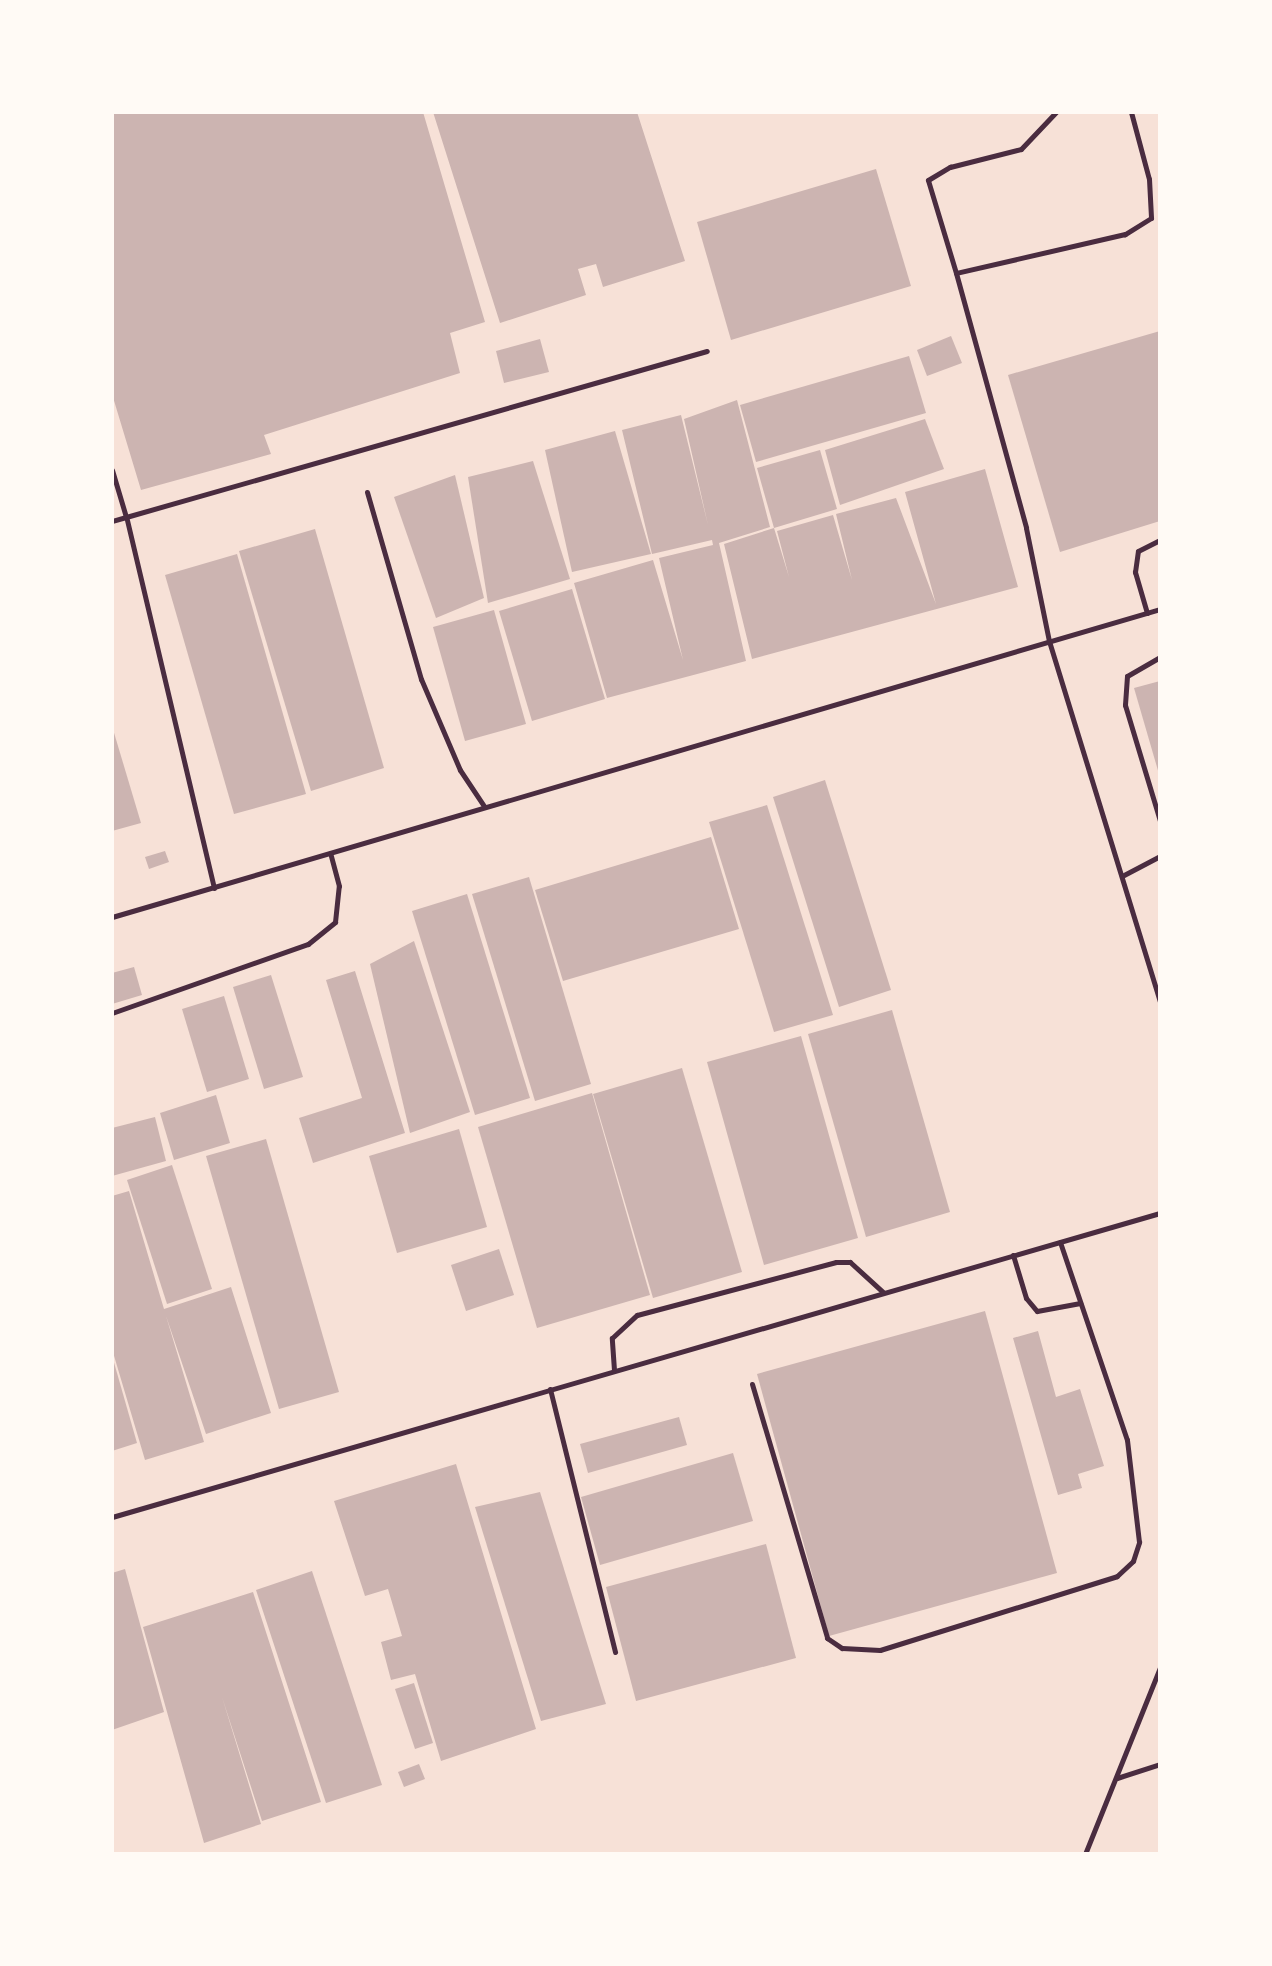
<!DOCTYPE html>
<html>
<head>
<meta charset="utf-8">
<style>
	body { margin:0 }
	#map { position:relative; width:1272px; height:1966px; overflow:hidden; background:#f7e1d7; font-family:"PT Sans Narrow",sans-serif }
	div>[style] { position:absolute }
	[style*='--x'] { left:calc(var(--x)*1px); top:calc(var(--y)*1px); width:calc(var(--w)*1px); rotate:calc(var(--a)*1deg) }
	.building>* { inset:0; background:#ccb4b1 }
	.service>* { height:5px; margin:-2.5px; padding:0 2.5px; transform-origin:2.5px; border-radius:2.5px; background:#4a2c40 }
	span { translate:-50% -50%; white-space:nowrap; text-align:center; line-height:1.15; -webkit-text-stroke:7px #fffaf5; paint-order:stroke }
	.frame { position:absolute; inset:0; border:114px solid #fffaf5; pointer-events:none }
</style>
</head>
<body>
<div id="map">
	<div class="building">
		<i style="clip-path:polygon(112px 112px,423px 112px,485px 322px,450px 333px,460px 373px,264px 435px,271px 454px,141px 490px,112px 394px)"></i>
		<i style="clip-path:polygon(433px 112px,637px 112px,685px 261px,603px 287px,596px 264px,578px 269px,586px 295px,500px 323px)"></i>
		<i style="clip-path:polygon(876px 169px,911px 286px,731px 340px,697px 222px)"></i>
		<i style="clip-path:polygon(1160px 331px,1160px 521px,1060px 552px,1008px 375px)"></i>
		<i style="clip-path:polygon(951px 336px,962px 363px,927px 376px,917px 350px)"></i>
		<i style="clip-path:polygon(540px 339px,549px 372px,504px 383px,496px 351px)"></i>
		<i style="clip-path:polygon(909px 356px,926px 413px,756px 462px,740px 405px)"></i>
		<i style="clip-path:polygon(737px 400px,770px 527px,719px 543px,746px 661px,607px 698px,574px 583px,653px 560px,683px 660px,659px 558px,713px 545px,712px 540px,652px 554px,622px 430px,681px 415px,708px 525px,684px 419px)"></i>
		<i style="clip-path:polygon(925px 419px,944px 469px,840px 505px,825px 450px)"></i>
		<i style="clip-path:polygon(615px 431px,651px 554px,572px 572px,545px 450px)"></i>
		<i style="clip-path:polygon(820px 450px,837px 509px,774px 528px,757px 468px)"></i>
		<i style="clip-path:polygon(533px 461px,570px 579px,488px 603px,468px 477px)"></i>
		<i style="clip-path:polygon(985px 469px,1018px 587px,752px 659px,724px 544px,774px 528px,789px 577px,777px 531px,833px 515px,852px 580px,836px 514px,896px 498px,936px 604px,905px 492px)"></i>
		<i style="clip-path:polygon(455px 475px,484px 598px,436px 618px,394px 497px)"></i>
		<i style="clip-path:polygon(315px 529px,384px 768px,311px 791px,239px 551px)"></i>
		<i style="clip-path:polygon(237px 554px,306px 794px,234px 814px,165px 575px)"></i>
		<i style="clip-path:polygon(572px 589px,605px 699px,532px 721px,499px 611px)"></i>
		<i style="clip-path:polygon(494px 610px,526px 724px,465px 741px,433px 627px)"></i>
		<i style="clip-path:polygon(1160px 681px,1160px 774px,1159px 774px,1134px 688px)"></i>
		<i style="clip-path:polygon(112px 726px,141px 823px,112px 831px)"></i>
		<i style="clip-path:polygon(825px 780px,891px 990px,839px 1007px,773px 797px)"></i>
		<i style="clip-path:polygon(767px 805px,833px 1015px,774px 1032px,709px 822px)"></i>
		<i style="clip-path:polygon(711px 837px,739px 929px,563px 981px,535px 890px)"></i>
		<i style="clip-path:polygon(165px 851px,169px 862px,149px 869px,145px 857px)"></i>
		<i style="clip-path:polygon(529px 877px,591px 1084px,535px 1101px,472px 894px)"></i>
		<i style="clip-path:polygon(467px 894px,530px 1098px,475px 1115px,412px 911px)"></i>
		<i style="clip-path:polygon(414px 941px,470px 1112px,410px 1133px,370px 964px)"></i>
		<i style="clip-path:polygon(134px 967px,142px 995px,112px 1004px,112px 973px)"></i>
		<i style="clip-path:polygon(355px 971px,405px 1133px,313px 1163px,299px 1118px,362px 1098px,326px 980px)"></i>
		<i style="clip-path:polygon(271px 975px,303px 1077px,264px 1089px,233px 987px)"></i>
		<i style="clip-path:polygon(224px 996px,249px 1079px,207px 1092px,182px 1009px)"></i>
		<i style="clip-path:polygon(892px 1010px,950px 1212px,866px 1237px,808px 1034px)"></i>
		<i style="clip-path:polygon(801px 1036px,858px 1238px,764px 1265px,707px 1062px)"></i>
		<i style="clip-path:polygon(682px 1068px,742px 1272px,653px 1298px,593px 1094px)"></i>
		<i style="clip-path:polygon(592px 1093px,650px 1295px,537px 1328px,478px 1127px)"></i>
		<i style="clip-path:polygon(216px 1095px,230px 1143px,174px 1160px,160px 1113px)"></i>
		<i style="clip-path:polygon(155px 1117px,166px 1161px,112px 1176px,112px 1128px)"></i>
		<i style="clip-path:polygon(459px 1129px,487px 1227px,397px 1253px,369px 1156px)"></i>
		<i style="clip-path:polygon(266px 1139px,339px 1392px,279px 1409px,206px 1156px)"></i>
		<i style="clip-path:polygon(172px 1165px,212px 1289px,167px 1304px,127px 1180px)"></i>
		<i style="clip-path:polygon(129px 1191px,164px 1309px,231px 1287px,271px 1413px,206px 1434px,166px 1316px,204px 1442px,145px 1460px,112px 1349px,112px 1196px)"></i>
		<i style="clip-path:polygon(499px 1249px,514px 1295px,466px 1311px,451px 1265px)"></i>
		<i style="clip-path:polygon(985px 1311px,1057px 1573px,829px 1636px,757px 1374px)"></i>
		<i style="clip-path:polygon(1038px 1331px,1056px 1397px,1080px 1389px,1104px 1466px,1078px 1474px,1082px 1488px,1058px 1495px,1013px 1338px)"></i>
		<i style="clip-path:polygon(113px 1359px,137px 1443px,112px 1451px,112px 1360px)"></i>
		<i style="clip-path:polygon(679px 1417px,687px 1445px,588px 1473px,580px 1444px)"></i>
		<i style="clip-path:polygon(733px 1453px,753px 1521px,600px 1565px,581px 1497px)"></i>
		<i style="clip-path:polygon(456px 1464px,536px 1729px,441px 1761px,415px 1674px,391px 1680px,381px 1642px,402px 1636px,388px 1589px,365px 1596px,334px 1501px)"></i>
		<i style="clip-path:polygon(540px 1492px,606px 1704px,541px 1721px,475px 1507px)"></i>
		<i style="clip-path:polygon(766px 1544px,796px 1658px,636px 1701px,606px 1587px)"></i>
		<i style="clip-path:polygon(125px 1569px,164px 1712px,112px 1730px,112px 1573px)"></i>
		<i style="clip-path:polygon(312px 1571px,382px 1785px,326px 1803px,256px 1590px)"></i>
		<i style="clip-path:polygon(253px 1592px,321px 1802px,262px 1821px,222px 1697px,261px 1824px,204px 1843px,143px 1627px)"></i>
		<i style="clip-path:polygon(414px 1683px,433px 1743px,415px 1749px,395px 1689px)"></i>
		<i style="clip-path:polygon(419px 1764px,425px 1779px,404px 1787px,398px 1772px)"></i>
	</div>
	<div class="service">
		<i style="--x:1131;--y:112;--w:69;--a:75"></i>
		<i style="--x:1149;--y:179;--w:39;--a:87"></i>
		<i style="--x:1151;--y:218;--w:31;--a:148"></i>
		<i style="--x:1125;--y:234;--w:173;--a:167"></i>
		<i style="--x:956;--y:273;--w:264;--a:74.6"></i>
		<i style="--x:1026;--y:528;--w:115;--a:78.5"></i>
		<i style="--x:1049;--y:641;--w:377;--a:72.9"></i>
		<i style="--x:956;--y:273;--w:97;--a:-106.8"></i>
		<i style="--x:928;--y:180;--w:26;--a:-31"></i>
		<i style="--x:950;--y:167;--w:73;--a:-14.2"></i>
		<i style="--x:1021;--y:149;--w:51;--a:-46.6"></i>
		<i style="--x:112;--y:470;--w:49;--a:73.4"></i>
		<i style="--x:126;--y:517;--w:15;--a:164"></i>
		<i style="--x:367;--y:492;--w:195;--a:73.9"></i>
		<i style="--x:421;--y:679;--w:99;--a:66.8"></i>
		<i style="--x:460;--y:770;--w:43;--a:56.3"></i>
		<i style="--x:1147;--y:613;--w:43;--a:-106.3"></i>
		<i style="--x:1135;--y:572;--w:21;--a:-82"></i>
		<i style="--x:1138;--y:551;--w:25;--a:-27"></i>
		<i style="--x:1160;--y:657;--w:38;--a:150"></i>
		<i style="--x:1127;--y:676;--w:29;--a:94"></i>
		<i style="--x:1125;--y:705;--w:121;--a:73.2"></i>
		<i style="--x:1122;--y:876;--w:43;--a:-27.8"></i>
		<i style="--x:214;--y:888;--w:381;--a:-103.3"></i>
		<i style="--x:126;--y:517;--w:604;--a:-15.95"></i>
		<i style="--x:112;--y:917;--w:1092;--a:-16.38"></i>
		<i style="--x:112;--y:1013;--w:208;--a:-19.4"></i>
		<i style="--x:308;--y:944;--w:35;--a:-39"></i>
		<i style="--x:335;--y:922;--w:36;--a:-84"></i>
		<i style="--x:339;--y:886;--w:34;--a:-105"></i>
		<i style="--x:1013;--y:1255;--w:45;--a:73.2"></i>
		<i style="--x:1026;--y:1298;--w:17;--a:50"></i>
		<i style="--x:1037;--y:1311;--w:44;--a:-10.5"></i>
		<i style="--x:614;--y:1370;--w:32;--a:-94"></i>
		<i style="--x:612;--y:1338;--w:34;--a:-43"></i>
		<i style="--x:637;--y:1315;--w:206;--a:-14.9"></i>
		<i style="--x:836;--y:1262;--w:14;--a:0"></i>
		<i style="--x:850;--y:1262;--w:45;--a:42.3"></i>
		<i style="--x:752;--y:1384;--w:265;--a:73.5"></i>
		<i style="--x:827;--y:1638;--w:18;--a:34"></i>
		<i style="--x:842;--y:1648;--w:38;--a:3"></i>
		<i style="--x:880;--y:1650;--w:248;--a:-17.3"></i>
		<i style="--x:1117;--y:1576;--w:22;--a:-43"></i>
		<i style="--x:1133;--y:1561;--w:20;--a:-72"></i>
		<i style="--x:1139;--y:1542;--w:103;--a:-96.7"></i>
		<i style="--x:1127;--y:1440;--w:209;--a:-108.7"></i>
		<i style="--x:550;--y:1389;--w:271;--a:76.1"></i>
		<i style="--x:112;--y:1517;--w:1091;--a:-16.18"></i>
		<i style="--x:1117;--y:1778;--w:45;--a:-18"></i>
		<i style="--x:1085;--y:1854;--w:201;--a:-68.1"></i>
	</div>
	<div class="frame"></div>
</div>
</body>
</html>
